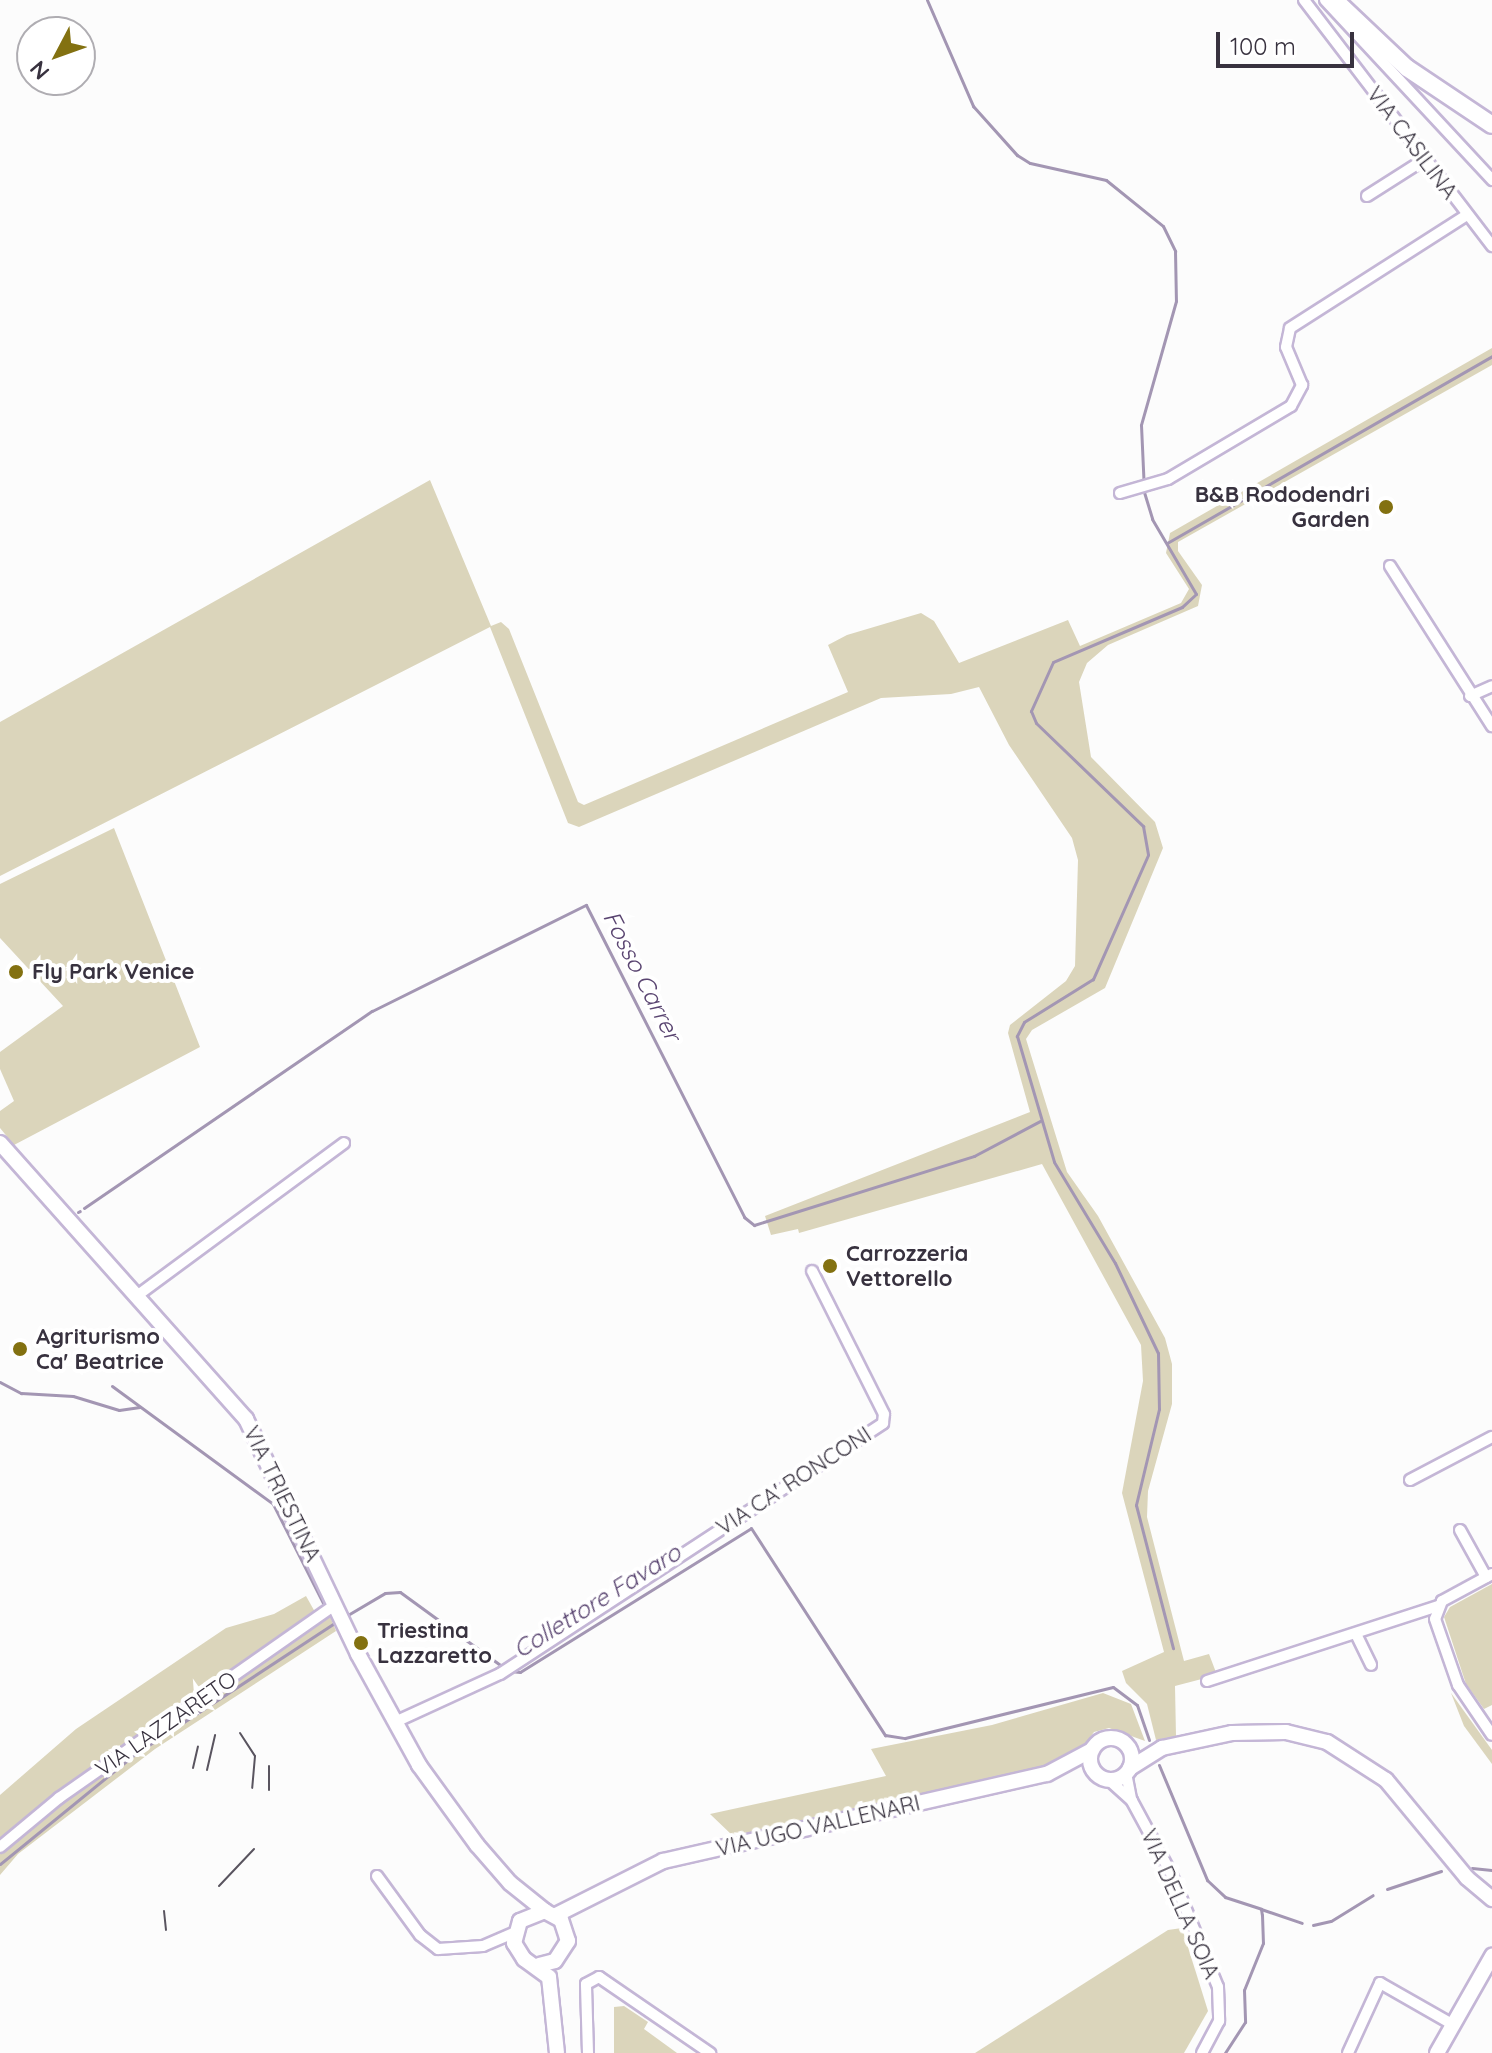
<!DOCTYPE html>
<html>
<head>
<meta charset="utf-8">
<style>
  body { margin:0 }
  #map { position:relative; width:1492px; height:2053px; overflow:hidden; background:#fcfcfc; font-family:Quicksand,sans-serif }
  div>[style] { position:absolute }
  .green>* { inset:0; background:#dbd5bb }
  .stream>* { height:3px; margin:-1.5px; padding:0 1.5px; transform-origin:1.5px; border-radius:1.5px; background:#a396b3 }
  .roads { filter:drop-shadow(2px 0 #c4b6d6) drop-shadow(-2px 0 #c4b6d6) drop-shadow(0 2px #c4b6d6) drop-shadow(0 -2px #c4b6d6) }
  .street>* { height:10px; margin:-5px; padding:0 5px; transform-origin:5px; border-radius:5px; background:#fff }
  .secondary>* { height:14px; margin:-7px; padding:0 7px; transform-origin:7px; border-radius:7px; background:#fff }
  .secondary>.ring { margin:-7px; padding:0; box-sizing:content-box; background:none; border:14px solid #fff; border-radius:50% }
  .primary>* { height:16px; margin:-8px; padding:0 8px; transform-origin:8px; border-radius:8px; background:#fff }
  .tram>* { height:2px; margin:-1px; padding:0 1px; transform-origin:1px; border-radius:1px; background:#59545f }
  .dots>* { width:22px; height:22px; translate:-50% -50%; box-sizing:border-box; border:4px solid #fff; border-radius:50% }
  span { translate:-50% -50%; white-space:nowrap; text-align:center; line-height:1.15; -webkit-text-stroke:8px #fff; paint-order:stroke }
  .street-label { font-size:22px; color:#38323f }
  .poi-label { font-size:22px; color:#38323f; font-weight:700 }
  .right { translate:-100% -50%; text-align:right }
  .left { translate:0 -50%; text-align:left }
  .water-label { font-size:24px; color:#5a4571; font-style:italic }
  .north { position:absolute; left:16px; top:16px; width:80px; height:80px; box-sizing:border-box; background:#fff; border:2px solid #afadb2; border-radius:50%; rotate:229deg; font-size:22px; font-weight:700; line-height:32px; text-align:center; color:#38323f }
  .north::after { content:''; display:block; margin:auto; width:28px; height:36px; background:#837111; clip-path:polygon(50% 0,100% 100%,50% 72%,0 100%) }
  .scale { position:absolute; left:1216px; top:32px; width:138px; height:36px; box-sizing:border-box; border:4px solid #38323f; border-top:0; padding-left:10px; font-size:24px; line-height:28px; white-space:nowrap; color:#38323f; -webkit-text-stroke:6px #fff; paint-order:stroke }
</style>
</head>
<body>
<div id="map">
  <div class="green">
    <div style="clip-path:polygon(1492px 348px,1492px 365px,1178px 542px,1178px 551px,1202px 585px,1198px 606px,1108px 645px,1087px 663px,1079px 682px,1091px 757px,1155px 822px,1163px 848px,1105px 988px,1032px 1030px,1026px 1039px,1067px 1172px,1098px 1216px,1165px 1338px,1172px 1364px,1172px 1404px,1148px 1491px,1147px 1517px,1184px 1661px,1209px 1654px,1217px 1675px,1175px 1686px,1176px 1736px,1156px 1740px,1147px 1704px,1126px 1683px,1122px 1671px,1164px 1652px,1122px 1493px,1143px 1381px,1141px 1345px,1042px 1164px,799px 1233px,798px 1229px,771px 1235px,765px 1216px,1030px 1112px,1008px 1033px,1010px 1025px,1066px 981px,1075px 966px,1078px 860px,1072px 838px,1009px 745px,979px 687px,951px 694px,881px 698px,579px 827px,568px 823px,490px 627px,0 876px,0 722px,430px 480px,491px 626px,501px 622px,509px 629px,578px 802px,584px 805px,848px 692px,828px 645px,847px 635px,921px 613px,934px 621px,959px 663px,1068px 620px,1080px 646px,1181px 603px,1189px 589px,1166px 553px,1170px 533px)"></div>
    <div style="clip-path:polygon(114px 828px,200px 1047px,14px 1145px,0 1128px,0 1111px,14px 1101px,0 1069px,0 1052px,63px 1006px,0 938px,0 884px)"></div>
    <div style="clip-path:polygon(1492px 1584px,1492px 1705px,1484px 1709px,1466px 1684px,1444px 1617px,1450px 1607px)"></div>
    <div style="clip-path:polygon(306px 1596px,315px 1612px,325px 1604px,336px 1631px,155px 1749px,18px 1854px,0 1875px,0 1795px,76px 1729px,226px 1628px,274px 1614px)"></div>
    <div style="clip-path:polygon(1103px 1693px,1131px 1704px,1145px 1741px,1109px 1728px,1094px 1732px,1073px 1760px,733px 1836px,710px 1814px,886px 1776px,871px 1749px,992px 1725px)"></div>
    <div style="clip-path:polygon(1451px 1693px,1492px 1750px,1492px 1764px,1464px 1726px)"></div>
    <div style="clip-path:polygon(1182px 1928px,1208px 2011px,1184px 2053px,975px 2053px,1168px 1930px)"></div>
    <div style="clip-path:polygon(624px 2006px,648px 2022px,644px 2029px,677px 2053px,614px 2053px,614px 2007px)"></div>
  </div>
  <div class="stream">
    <div style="left:927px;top:0;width:116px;rotate:66.5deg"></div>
    <div style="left:973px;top:106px;width:66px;rotate:48.1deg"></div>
    <div style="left:1017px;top:155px;width:15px;rotate:32deg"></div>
    <div style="left:1030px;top:163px;width:78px;rotate:12.6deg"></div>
    <div style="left:1106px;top:180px;width:73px;rotate:38.9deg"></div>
    <div style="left:1163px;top:226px;width:28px;rotate:64deg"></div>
    <div style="left:1175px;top:251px;width:50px;rotate:88.9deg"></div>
    <div style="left:1176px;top:301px;width:129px;rotate:105.8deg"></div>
    <div style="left:1141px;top:425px;width:67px;rotate:87.4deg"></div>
    <div style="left:1144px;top:492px;width:28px;rotate:73deg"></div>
    <div style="left:1152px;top:519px;width:87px;rotate:59.6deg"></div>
    <div style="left:1196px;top:594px;width:19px;rotate:137deg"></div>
    <div style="left:1182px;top:607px;width:140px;rotate:156.9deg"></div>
    <div style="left:1053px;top:662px;width:54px;rotate:114.2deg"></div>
    <div style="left:1031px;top:711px;width:13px;rotate:67deg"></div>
    <div style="left:1036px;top:723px;width:149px;rotate:43.9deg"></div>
    <div style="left:1143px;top:826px;width:29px;rotate:80deg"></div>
    <div style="left:1148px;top:855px;width:136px;rotate:113.9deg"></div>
    <div style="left:1093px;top:979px;width:81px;rotate:148.1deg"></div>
    <div style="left:1024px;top:1022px;width:16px;rotate:117deg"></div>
    <div style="left:1017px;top:1036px;width:131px;rotate:73.6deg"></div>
    <div style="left:1054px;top:1162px;width:118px;rotate:58.9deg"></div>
    <div style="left:1115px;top:1263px;width:100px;rotate:64.5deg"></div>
    <div style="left:1158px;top:1353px;width:56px;rotate:89deg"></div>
    <div style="left:1159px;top:1409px;width:99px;rotate:103.5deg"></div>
    <div style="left:1136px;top:1505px;width:148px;rotate:75.5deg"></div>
    <div style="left:1167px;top:543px;width:375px;rotate:-29.9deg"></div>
    <div style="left:84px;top:1208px;width:349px;rotate:-34.4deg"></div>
    <div style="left:372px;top:1011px;width:239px;rotate:-26.4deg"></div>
    <div style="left:586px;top:905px;width:350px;rotate:63.1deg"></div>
    <div style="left:744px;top:1217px;width:13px;rotate:39deg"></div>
    <div style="left:754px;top:1225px;width:231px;rotate:-17.4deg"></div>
    <div style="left:974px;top:1156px;width:75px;rotate:-27.9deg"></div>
    <div style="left:78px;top:1212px;width:2px;rotate:-27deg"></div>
    <div style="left:0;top:1382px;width:24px;rotate:28deg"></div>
    <div style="left:21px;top:1393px;width:52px;rotate:3.3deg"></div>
    <div style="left:73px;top:1396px;width:48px;rotate:16.9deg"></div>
    <div style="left:119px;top:1410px;width:21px;rotate:-8deg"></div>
    <div style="left:112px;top:1386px;width:200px;rotate:36.2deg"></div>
    <div style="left:273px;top:1504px;width:113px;rotate:63.2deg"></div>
    <div style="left:346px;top:1616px;width:45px;rotate:-30.5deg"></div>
    <div style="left:385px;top:1593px;width:15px;rotate:-4deg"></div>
    <div style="left:400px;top:1592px;width:127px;rotate:36.1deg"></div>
    <div style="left:510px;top:1671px;width:10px;rotate:6deg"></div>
    <div style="left:520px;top:1672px;width:272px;rotate:-31.9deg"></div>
    <div style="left:751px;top:1528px;width:247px;rotate:57.1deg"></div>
    <div style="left:885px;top:1735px;width:20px;rotate:9deg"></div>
    <div style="left:905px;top:1738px;width:214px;rotate:-13.8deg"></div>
    <div style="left:1113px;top:1687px;width:30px;rotate:37deg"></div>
    <div style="left:1137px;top:1705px;width:37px;rotate:71deg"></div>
    <div style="left:1159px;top:1765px;width:125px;rotate:67.3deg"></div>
    <div style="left:1207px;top:1880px;width:25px;rotate:43deg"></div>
    <div style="left:1225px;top:1897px;width:38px;rotate:18deg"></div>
    <div style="left:1261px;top:1909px;width:6px;rotate:81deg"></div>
    <div style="left:1262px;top:1915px;width:28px;rotate:88deg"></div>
    <div style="left:1263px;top:1943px;width:51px;rotate:112deg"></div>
    <div style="left:1244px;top:1990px;width:32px;rotate:88deg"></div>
    <div style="left:1245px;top:2022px;width:37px;rotate:123deg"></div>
    <div style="left:0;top:1864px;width:174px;rotate:-39.2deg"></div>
    <div style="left:135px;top:1754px;width:240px;rotate:-33.3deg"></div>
    <div style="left:1472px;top:1868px;width:20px;rotate:6deg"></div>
    <div style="left:1387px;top:1889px;width:57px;rotate:-18.4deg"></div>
    <div style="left:1261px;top:1909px;width:43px;rotate:18.9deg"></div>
    <div style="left:1313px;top:1925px;width:18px;rotate:-13deg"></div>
    <div style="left:1331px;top:1921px;width:49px;rotate:-31.8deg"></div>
  </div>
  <div class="roads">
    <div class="street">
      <div style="left:1304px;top:0;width:310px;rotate:52.6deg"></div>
      <div style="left:1325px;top:0;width:246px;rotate:47.1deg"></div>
      <div style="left:1367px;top:196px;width:69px;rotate:-32.5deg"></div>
      <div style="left:1120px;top:493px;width:50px;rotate:-16.3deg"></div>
      <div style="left:1168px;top:479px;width:143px;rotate:-30.7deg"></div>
      <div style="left:1291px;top:406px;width:24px;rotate:-62deg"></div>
      <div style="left:1302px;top:385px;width:41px;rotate:-112.8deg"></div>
      <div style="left:1286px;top:347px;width:19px;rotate:-78deg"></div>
      <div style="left:1290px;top:328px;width:210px;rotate:-32.6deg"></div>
      <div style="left:1390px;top:566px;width:190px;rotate:57.5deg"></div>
      <div style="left:1470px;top:696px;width:24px;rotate:-24deg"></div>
      <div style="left:138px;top:1295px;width:256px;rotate:-36.4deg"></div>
      <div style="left:1410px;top:1480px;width:93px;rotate:-27.7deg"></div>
      <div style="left:1460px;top:1530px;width:54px;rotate:61deg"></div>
      <div style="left:1492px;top:1574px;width:57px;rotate:151.6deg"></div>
      <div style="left:1442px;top:1601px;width:19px;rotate:111deg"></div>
      <div style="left:1435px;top:1619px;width:70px;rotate:70.8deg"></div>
      <div style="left:1458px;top:1685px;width:60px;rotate:55.8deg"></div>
      <div style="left:1357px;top:1636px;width:32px;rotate:64deg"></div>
      <div style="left:1207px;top:1681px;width:243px;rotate:-18deg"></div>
      <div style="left:395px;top:1722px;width:115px;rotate:-24.6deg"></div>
      <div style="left:500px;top:1674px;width:458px;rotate:-33.2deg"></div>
      <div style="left:883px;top:1423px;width:9px;rotate:-84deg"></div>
      <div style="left:884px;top:1414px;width:160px;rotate:-116.7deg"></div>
      <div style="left:1126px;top:1773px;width:26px;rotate:79deg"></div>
      <div style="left:1109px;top:1780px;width:31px;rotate:42deg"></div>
      <div style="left:1132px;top:1801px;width:82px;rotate:61.6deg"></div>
      <div style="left:1171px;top:1873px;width:123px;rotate:67.6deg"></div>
      <div style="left:1218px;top:1987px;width:34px;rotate:88deg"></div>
      <div style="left:1219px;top:2021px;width:36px;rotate:118deg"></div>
      <div style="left:0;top:1847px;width:77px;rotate:-39.7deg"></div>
      <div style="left:59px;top:1798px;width:337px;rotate:-35deg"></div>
      <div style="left:377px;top:1876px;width:73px;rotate:53.9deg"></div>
      <div style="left:420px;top:1935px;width:23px;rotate:38deg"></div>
      <div style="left:438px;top:1949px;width:45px;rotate:-3.8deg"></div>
      <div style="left:483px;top:1946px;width:34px;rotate:-23deg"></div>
      <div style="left:588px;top:2053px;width:69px;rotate:-91.7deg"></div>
      <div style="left:586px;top:1984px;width:15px;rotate:-28deg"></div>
      <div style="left:599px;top:1977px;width:135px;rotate:34.4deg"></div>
      <div style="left:1348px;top:2053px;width:77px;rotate:-65.4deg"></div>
      <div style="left:1380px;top:1983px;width:83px;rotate:29.7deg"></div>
    </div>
    <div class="secondary">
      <div style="left:0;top:1143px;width:370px;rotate:48.3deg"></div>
      <div style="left:246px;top:1419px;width:260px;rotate:64.5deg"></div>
      <div style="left:358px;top:1654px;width:127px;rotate:61.2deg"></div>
      <div style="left:419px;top:1765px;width:99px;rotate:54.1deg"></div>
      <div style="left:477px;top:1845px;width:50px;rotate:49deg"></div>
      <div style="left:510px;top:1883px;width:45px;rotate:38.7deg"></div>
      <div class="ring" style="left:1090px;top:1738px;width:28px;height:28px"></div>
      <div style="left:1130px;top:1768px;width:38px;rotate:-32deg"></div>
      <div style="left:1162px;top:1748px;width:72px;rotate:-12.1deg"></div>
      <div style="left:1232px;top:1733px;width:54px;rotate:-1.1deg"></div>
      <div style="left:1286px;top:1732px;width:42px;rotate:13.7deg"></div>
      <div style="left:1327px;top:1742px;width:70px;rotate:32.8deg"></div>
      <div style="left:1386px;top:1780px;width:127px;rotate:50.4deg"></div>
      <div style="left:1467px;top:1878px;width:33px;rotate:40deg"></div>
      <div style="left:556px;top:1915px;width:120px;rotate:-26.8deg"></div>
      <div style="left:663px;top:1861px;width:394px;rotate:-12.8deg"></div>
      <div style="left:1047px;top:1774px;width:51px;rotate:-28.1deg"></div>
      <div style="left:539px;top:1965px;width:16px;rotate:-14deg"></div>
      <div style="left:555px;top:1961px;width:24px;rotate:-57deg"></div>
      <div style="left:568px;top:1941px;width:22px;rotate:-108deg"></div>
      <div style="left:561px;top:1920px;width:18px;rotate:-151deg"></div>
      <div style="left:545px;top:1911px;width:27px;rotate:158deg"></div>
      <div style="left:520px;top:1921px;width:23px;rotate:105deg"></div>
      <div style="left:514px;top:1943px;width:19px;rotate:58deg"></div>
      <div style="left:524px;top:1959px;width:31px;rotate:36deg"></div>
      <div style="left:549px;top:1977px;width:76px;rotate:84deg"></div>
      <div style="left:1437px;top:2053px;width:112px;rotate:-60.4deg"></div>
    </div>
    <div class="primary">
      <div style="left:1335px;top:0;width:99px;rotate:43.4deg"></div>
      <div style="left:1407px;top:68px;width:102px;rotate:33.8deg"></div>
    </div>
  </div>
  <div class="tram">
    <div style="left:240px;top:1733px;width:27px;rotate:57deg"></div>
    <div style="left:255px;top:1756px;width:32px;rotate:95deg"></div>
    <div style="left:269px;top:1766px;width:24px;rotate:90deg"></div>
    <div style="left:193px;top:1768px;width:22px;rotate:-77deg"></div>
    <div style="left:207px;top:1770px;width:36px;rotate:-77deg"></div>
    <div style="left:219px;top:1886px;width:51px;rotate:-46.6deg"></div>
    <div style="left:164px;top:1911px;width:19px;rotate:84deg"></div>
  </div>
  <div class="dots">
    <div style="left:1386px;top:507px;background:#837111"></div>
    <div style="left:16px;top:972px;background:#837111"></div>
    <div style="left:830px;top:1266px;background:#837111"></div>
    <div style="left:20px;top:1349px;background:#837111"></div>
    <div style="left:361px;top:1643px;background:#837111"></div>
  </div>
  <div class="street-label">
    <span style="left:1412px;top:143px;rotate:53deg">VIA CASILINA</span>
    <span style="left:794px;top:1481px;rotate:-33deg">VIA CA' RONCONI</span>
    <span style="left:282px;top:1494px;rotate:64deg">VIA TRIESTINA</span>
    <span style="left:166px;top:1724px;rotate:-35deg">VIA LAZZARETO</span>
    <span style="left:818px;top:1826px;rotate:-13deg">VIA UGO VALLENARI</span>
    <span style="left:1180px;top:1904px;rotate:66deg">VIA DELLA SOIA</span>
  </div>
  <div class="poi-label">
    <span class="right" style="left:1370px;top:507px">B&amp;B Rododendri<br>Garden</span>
    <span class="left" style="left:32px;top:972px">Fly Park Venice</span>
    <span class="left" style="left:846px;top:1266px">Carrozzeria<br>Vettorello</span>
    <span class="left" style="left:36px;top:1349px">Agriturismo<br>Ca' Beatrice</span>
    <span class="left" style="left:377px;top:1643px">Triestina<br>Lazzaretto</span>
  </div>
  <div class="water-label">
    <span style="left:642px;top:976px;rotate:63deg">Fosso Carrer</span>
    <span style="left:597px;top:1601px;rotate:-32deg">Collettore Favaro</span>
  </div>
  <div class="north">N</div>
  <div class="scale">100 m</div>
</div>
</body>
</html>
